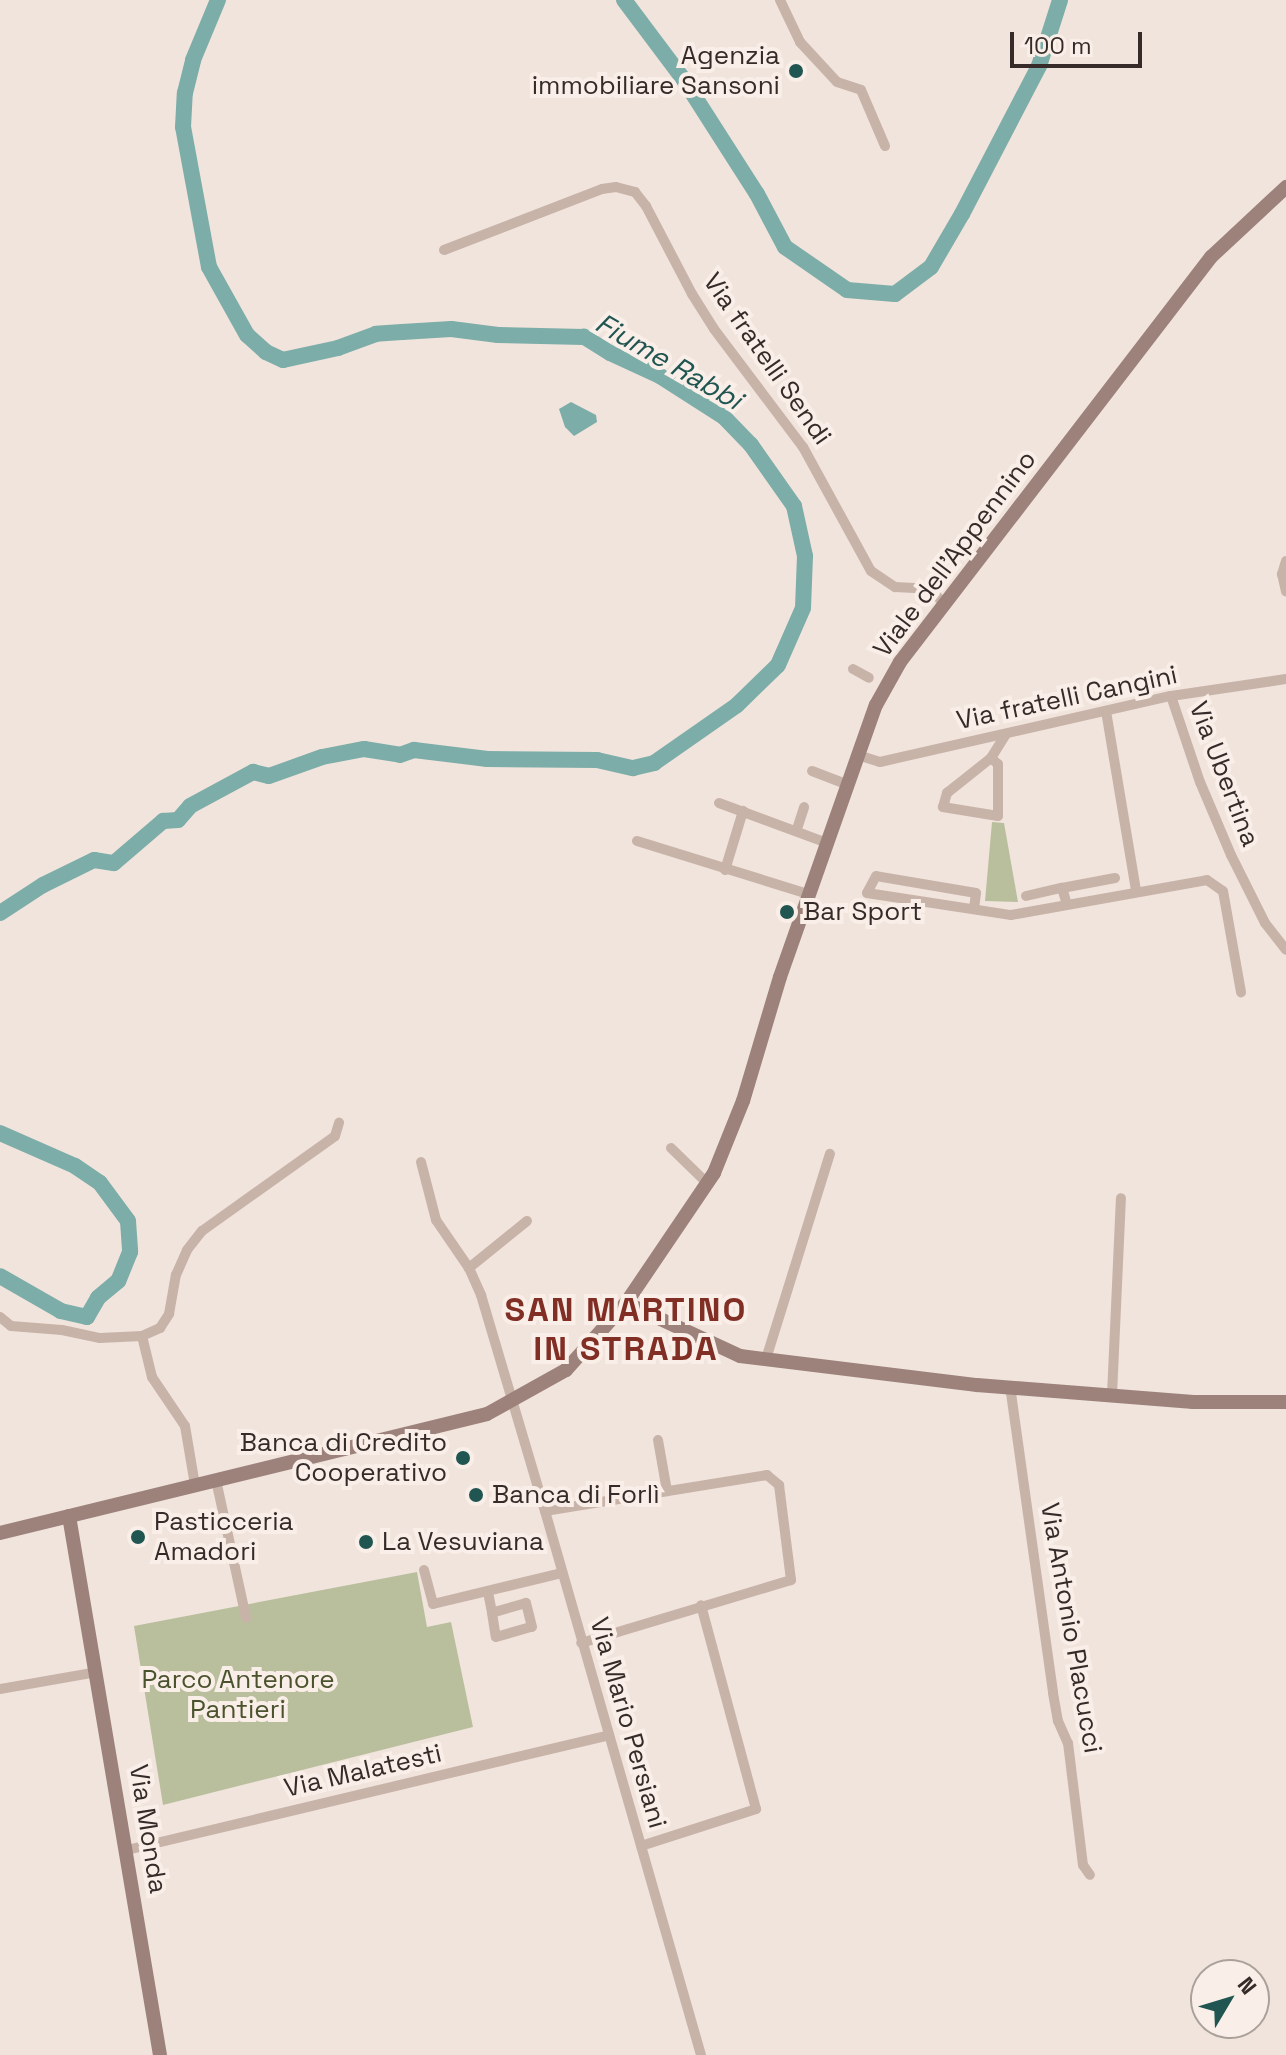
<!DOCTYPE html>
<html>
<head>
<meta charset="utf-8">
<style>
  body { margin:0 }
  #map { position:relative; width:1286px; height:2055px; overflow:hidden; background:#f1e4dc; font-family:"Space Grotesk",sans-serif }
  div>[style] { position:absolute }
  .green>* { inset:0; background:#b9bf9d }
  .water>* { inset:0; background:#7cada8 }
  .river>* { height:16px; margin:-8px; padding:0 8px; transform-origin:8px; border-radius:8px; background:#7cada8 }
  .street>* { height:10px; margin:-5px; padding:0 5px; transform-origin:5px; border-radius:5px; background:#c8b3a9 }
  .secondary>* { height:14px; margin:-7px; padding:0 7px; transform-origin:7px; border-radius:7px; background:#9c827a }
  .dots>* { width:22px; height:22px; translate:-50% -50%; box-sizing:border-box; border:4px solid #f9efe8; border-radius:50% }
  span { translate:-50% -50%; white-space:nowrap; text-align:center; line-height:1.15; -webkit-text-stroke:8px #f9efe8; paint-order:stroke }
  .poi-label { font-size:26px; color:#362b28 }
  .right { translate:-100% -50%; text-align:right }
  .left { translate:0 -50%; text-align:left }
  .street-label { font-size:26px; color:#362b28 }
  .park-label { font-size:26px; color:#4a532d }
  .water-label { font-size:28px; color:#205551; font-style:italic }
  .district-label { font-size:34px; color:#812e25; font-weight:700; letter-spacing:2px }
  .north { position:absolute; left:1190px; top:1959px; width:80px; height:80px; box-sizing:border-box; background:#f9efe8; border:2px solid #aba19b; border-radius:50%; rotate:52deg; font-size:22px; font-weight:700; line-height:32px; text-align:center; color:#362b28 }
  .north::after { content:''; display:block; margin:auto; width:28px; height:36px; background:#205551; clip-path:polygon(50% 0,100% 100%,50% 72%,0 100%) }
  .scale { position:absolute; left:1010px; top:32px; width:132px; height:36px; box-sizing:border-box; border:4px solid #362b28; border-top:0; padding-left:10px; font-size:24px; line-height:28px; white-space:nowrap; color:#362b28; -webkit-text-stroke:6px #f9efe8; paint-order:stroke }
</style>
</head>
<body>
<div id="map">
  <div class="green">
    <div style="clip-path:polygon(992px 822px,1004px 823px,1018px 902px,985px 901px)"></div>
    <div style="clip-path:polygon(417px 1572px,427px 1627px,451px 1622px,473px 1727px,163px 1805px,134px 1626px)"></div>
  </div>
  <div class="water">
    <div style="clip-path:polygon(571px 402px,596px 415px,597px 422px,574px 436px,565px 427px,559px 409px)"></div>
  </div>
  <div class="river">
    <div style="left:624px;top:0;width:100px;rotate:53.1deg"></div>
    <div style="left:684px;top:80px;width:135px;rotate:57.4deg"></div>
    <div style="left:757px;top:194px;width:60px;rotate:62.2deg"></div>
    <div style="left:785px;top:247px;width:75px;rotate:34.7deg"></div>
    <div style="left:847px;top:290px;width:48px;rotate:4.8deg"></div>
    <div style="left:895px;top:294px;width:45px;rotate:-36.9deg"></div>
    <div style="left:931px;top:267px;width:61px;rotate:-59.7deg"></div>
    <div style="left:962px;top:214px;width:167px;rotate:-62.5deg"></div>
    <div style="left:1039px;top:66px;width:69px;rotate:-72.3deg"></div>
    <div style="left:0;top:913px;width:51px;rotate:-33.1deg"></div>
    <div style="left:43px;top:885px;width:57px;rotate:-26.1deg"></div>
    <div style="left:94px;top:860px;width:20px;rotate:9deg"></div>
    <div style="left:114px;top:863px;width:65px;rotate:-40.6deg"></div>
    <div style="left:163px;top:821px;width:15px;rotate:-4deg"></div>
    <div style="left:178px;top:820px;width:18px;rotate:-49deg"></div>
    <div style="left:190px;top:806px;width:72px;rotate:-28.4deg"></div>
    <div style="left:253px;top:772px;width:16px;rotate:14deg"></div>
    <div style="left:269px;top:776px;width:56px;rotate:-19.7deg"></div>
    <div style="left:322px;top:757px;width:43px;rotate:-10.8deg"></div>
    <div style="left:364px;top:749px;width:36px;rotate:9deg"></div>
    <div style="left:400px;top:755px;width:15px;rotate:-20deg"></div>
    <div style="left:414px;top:750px;width:74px;rotate:7deg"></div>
    <div style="left:487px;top:759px;width:110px;rotate:0.5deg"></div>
    <div style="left:597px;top:760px;width:37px;rotate:13deg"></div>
    <div style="left:633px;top:768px;width:22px;rotate:-13deg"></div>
    <div style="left:654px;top:763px;width:101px;rotate:-34.9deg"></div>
    <div style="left:737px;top:705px;width:57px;rotate:-44.3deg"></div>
    <div style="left:778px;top:665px;width:62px;rotate:-66.3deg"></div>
    <div style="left:803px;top:608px;width:52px;rotate:-87.8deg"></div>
    <div style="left:805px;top:556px;width:51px;rotate:-102.4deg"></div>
    <div style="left:794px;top:506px;width:75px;rotate:-125.2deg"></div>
    <div style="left:751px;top:445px;width:39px;rotate:-134deg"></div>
    <div style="left:724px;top:417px;width:76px;rotate:-147.4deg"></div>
    <div style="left:660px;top:376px;width:55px;rotate:-155.3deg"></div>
    <div style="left:610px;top:353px;width:31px;rotate:-148deg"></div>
    <div style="left:584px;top:337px;width:86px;rotate:-178.7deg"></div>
    <div style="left:498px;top:335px;width:47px;rotate:-172.7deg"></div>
    <div style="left:451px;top:329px;width:49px;rotate:176.5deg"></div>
    <div style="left:402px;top:332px;width:26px;rotate:176deg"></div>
    <div style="left:376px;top:334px;width:40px;rotate:159.8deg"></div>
    <div style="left:338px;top:348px;width:56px;rotate:167.7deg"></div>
    <div style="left:283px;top:360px;width:19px;rotate:-155deg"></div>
    <div style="left:266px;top:352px;width:25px;rotate:-138deg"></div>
    <div style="left:247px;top:335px;width:78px;rotate:-119.2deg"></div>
    <div style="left:209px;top:267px;width:142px;rotate:-100.5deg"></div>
    <div style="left:183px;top:127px;width:34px;rotate:-87deg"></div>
    <div style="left:185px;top:93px;width:34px;rotate:-76deg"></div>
    <div style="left:193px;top:60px;width:65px;rotate:-67.4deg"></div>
    <div style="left:0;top:1133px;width:82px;rotate:23.7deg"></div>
    <div style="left:75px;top:1166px;width:30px;rotate:34deg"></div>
    <div style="left:100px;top:1183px;width:47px;rotate:53.6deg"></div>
    <div style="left:128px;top:1221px;width:31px;rotate:86deg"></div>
    <div style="left:130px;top:1252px;width:31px;rotate:112deg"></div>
    <div style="left:118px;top:1281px;width:26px;rotate:140deg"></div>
    <div style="left:98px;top:1298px;width:22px;rotate:120deg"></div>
    <div style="left:87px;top:1317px;width:27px;rotate:-167deg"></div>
    <div style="left:61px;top:1311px;width:70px;rotate:-150.2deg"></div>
  </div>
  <div class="street">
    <div style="left:780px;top:0;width:47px;rotate:64.5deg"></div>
    <div style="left:800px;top:42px;width:54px;rotate:47.2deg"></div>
    <div style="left:837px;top:82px;width:25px;rotate:18deg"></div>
    <div style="left:861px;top:90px;width:61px;rotate:66.8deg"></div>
    <div style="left:444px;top:250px;width:169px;rotate:-21.1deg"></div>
    <div style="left:602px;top:189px;width:14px;rotate:-8deg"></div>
    <div style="left:616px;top:187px;width:20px;rotate:15deg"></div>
    <div style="left:635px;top:192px;width:18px;rotate:52deg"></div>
    <div style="left:646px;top:206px;width:99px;rotate:62.4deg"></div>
    <div style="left:692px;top:294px;width:41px;rotate:57.8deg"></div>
    <div style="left:714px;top:329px;width:148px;rotate:53deg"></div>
    <div style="left:803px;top:447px;width:141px;rotate:61.3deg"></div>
    <div style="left:871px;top:571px;width:29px;rotate:34deg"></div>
    <div style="left:895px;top:587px;width:34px;rotate:3deg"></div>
    <div style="left:929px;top:589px;width:23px;rotate:43deg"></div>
    <div style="left:1286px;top:561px;width:14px;rotate:107deg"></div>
    <div style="left:1282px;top:574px;width:18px;rotate:77deg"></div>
    <div style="left:853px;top:669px;width:18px;rotate:29deg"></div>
    <div style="left:1171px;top:696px;width:91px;rotate:71.4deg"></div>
    <div style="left:1200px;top:782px;width:79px;rotate:67deg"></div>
    <div style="left:1231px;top:855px;width:76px;rotate:63.4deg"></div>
    <div style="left:1265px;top:923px;width:34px;rotate:52deg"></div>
    <div style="left:1106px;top:711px;width:182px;rotate:80.5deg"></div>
    <div style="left:858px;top:755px;width:23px;rotate:18deg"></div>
    <div style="left:880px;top:762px;width:298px;rotate:-12.8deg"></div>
    <div style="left:1171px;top:696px;width:116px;rotate:-8.4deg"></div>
    <div style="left:991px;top:758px;width:9px;rotate:41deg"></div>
    <div style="left:998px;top:764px;width:52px;rotate:90deg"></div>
    <div style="left:998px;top:816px;width:56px;rotate:-170.7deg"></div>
    <div style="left:943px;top:807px;width:15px;rotate:-74deg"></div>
    <div style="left:947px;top:793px;width:56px;rotate:-38.5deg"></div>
    <div style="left:991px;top:758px;width:28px;rotate:-58deg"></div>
    <div style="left:812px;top:771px;width:39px;rotate:21deg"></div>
    <div style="left:719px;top:803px;width:115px;rotate:20.3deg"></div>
    <div style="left:797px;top:829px;width:23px;rotate:-72deg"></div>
    <div style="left:637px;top:841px;width:179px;rotate:17.2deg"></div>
    <div style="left:725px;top:870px;width:62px;rotate:-73deg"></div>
    <div style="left:1062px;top:888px;width:54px;rotate:-10.7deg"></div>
    <div style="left:1026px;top:896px;width:37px;rotate:-13deg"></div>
    <div style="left:1062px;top:888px;width:17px;rotate:73deg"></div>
    <div style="left:974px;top:909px;width:16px;rotate:-83deg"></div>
    <div style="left:976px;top:893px;width:101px;rotate:-170.4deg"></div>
    <div style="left:876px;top:876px;width:19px;rotate:118deg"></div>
    <div style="left:867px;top:893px;width:146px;rotate:8.7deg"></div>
    <div style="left:1011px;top:915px;width:199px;rotate:-10.1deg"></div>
    <div style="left:1207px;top:880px;width:19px;rotate:35deg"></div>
    <div style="left:1223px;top:891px;width:103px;rotate:79.9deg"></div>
    <div style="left:671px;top:1148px;width:52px;rotate:44.2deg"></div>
    <div style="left:421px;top:1162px;width:60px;rotate:75.5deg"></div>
    <div style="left:436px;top:1220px;width:58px;rotate:55.5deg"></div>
    <div style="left:527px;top:1221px;width:75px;rotate:141deg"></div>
    <div style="left:469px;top:1268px;width:30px;rotate:66deg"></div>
    <div style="left:481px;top:1295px;width:225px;rotate:73.5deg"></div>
    <div style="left:545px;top:1511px;width:566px;rotate:74deg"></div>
    <div style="left:0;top:1317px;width:14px;rotate:39deg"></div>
    <div style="left:11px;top:1326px;width:51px;rotate:4.5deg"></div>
    <div style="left:62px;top:1330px;width:39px;rotate:12deg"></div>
    <div style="left:100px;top:1338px;width:42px;rotate:-2.7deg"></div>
    <div style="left:766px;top:1359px;width:215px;rotate:-72.7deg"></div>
    <div style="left:1010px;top:1386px;width:310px;rotate:82deg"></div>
    <div style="left:1053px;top:1693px;width:28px;rotate:80deg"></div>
    <div style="left:1058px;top:1721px;width:24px;rotate:66deg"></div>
    <div style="left:1068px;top:1743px;width:123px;rotate:83deg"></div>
    <div style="left:1083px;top:1865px;width:12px;rotate:55deg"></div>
    <div style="left:1112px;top:1395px;width:197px;rotate:-87.4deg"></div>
    <div style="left:658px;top:1440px;width:52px;rotate:80deg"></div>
    <div style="left:216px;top:1480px;width:141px;rotate:77.7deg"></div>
    <div style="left:195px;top:1485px;width:60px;rotate:-99.6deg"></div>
    <div style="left:185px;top:1426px;width:59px;rotate:-124deg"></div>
    <div style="left:152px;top:1377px;width:42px;rotate:-103.7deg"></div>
    <div style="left:142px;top:1336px;width:20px;rotate:-24deg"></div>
    <div style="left:160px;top:1328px;width:17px;rotate:-57deg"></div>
    <div style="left:169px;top:1314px;width:40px;rotate:-80deg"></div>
    <div style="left:176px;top:1275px;width:27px;rotate:-66deg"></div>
    <div style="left:187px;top:1250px;width:24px;rotate:-52deg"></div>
    <div style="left:202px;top:1231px;width:163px;rotate:-35.5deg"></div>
    <div style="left:335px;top:1136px;width:14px;rotate:-73deg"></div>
    <div style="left:545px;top:1511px;width:225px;rotate:-9.2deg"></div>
    <div style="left:767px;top:1475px;width:16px;rotate:40deg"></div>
    <div style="left:779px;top:1485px;width:96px;rotate:82.8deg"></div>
    <div style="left:791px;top:1580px;width:219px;rotate:163.3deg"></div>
    <div style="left:424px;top:1570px;width:35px;rotate:75deg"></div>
    <div style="left:433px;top:1604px;width:133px;rotate:-13.5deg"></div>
    <div style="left:488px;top:1592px;width:21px;rotate:79deg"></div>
    <div style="left:492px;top:1613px;width:24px;rotate:81deg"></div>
    <div style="left:496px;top:1637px;width:37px;rotate:-16deg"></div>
    <div style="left:532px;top:1627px;width:25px;rotate:-104deg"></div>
    <div style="left:526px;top:1603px;width:35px;rotate:164deg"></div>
    <div style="left:0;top:1689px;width:98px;rotate:-9.9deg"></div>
    <div style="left:641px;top:1846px;width:121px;rotate:-17.8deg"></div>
    <div style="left:756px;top:1809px;width:211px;rotate:-105.1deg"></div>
    <div style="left:127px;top:1850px;width:495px;rotate:-13.4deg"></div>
  </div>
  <div class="secondary">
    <div style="left:626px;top:1303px;width:126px;rotate:24.9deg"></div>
    <div style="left:740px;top:1356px;width:239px;rotate:7deg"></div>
    <div style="left:977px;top:1385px;width:217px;rotate:4.5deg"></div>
    <div style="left:1193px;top:1402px;width:93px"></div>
    <div style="left:69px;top:1516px;width:547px;rotate:80.42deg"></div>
    <div style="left:0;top:1533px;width:501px;rotate:-13.73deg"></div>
    <div style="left:487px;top:1414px;width:90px;rotate:-29.1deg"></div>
    <div style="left:566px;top:1370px;width:90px;rotate:-48.2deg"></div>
    <div style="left:626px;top:1303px;width:157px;rotate:-55.9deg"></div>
    <div style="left:714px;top:1173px;width:78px;rotate:-68.1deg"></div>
    <div style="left:743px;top:1101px;width:129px;rotate:-73.4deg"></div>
    <div style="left:780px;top:977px;width:288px;rotate:-70.6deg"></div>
    <div style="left:876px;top:705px;width:49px;rotate:-60.8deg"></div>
    <div style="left:900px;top:662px;width:511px;rotate:-52.48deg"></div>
    <div style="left:1211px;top:257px;width:103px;rotate:-43deg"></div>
  </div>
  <div class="dots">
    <div style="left:796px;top:71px;background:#205551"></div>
    <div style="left:787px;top:912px;background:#205551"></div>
    <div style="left:463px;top:1458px;background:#205551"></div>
    <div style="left:476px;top:1495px;background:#205551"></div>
    <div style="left:138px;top:1537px;background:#205551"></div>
    <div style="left:366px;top:1542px;background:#205551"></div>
  </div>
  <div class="poi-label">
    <span class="right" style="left:780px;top:71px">Agenzia<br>immobiliare Sansoni</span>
    <span class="left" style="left:803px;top:912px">Bar Sport</span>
    <span class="right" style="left:447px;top:1458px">Banca di Credito<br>Cooperativo</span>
    <span class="left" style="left:492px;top:1495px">Banca di Forlì</span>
    <span class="left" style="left:154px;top:1537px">Pasticceria<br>Amadori</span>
    <span class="left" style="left:382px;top:1542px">La Vesuviana</span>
  </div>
  <div class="street-label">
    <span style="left:767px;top:359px;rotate:55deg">Via fratelli Sendi</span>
    <span style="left:955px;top:554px;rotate:-53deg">Viale dell'Appennino</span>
    <span style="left:1067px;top:698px;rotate:-12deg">Via fratelli Cangini</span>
    <span style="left:1224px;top:774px;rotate:69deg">Via Ubertina</span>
    <span style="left:1071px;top:1628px;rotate:80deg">Via Antonio Placucci</span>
    <span style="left:628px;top:1723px;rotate:74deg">Via Mario Persiani</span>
    <span style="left:363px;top:1771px;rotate:-13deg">Via Malatesti</span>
    <span style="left:148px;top:1829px;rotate:81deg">Via Monda</span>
  </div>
  <div class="park-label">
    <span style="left:238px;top:1695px">Parco Antenore<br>Pantieri</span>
  </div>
  <div class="water-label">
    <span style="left:669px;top:361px;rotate:30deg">Fiume Rabbi</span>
  </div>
  <div class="district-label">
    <span style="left:626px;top:1329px">SAN MARTINO<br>IN STRADA</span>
  </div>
  <div class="north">N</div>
  <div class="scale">100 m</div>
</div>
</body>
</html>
